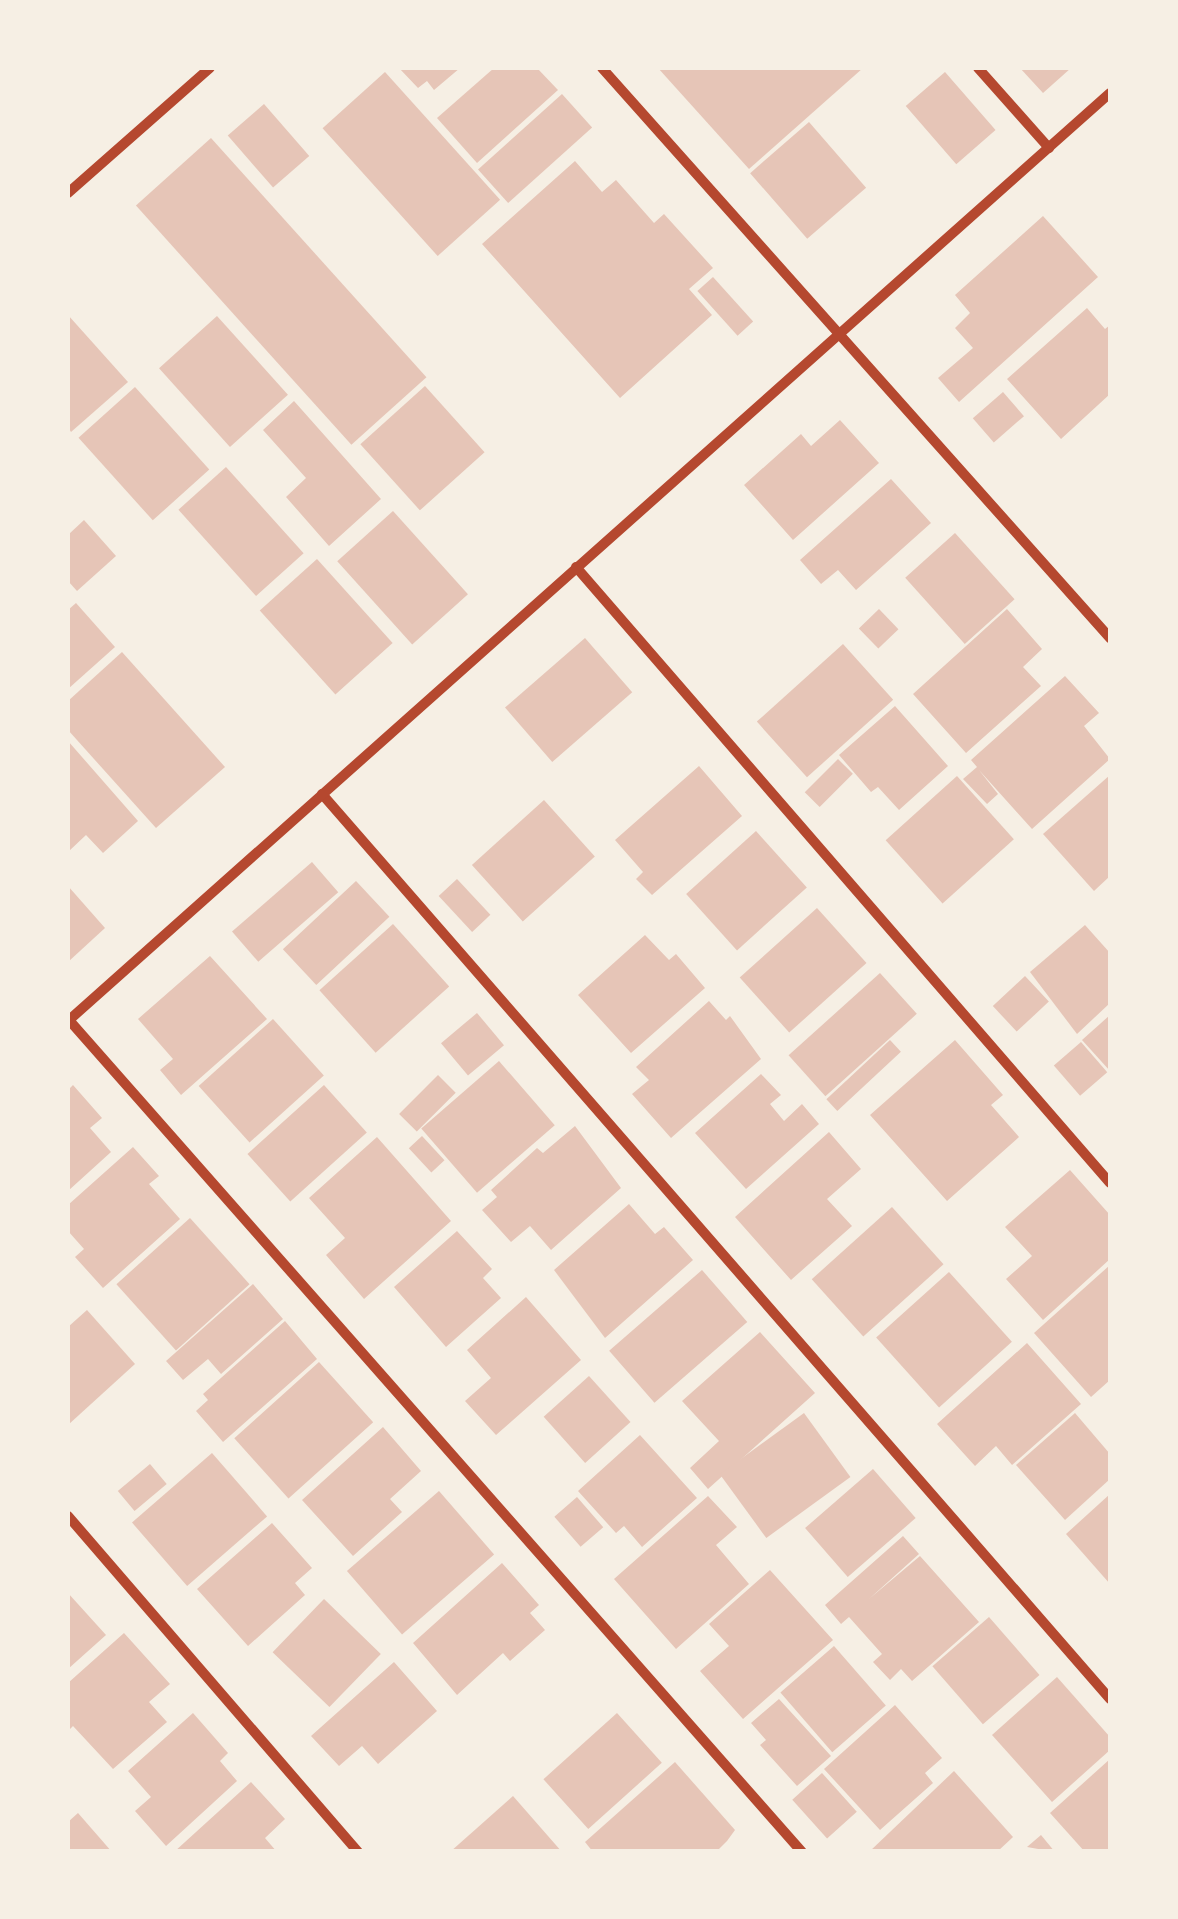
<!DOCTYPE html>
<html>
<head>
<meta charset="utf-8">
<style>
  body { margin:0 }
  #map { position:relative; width:1178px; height:1919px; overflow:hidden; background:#f6efe4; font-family:"Space Grotesk",sans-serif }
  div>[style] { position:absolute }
  .building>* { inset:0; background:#e6c5b7; transform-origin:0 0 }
  .minor>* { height:10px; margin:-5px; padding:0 5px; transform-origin:5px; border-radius:5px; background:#b5482f }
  span { translate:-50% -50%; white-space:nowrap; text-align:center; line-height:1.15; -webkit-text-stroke:8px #f6efe4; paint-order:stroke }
  .frame { position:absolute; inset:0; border:70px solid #f6efe4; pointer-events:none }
</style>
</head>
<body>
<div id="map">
  <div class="building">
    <div style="clip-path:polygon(399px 68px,460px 68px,434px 90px,427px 81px,418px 88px)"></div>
    <div style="clip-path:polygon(494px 68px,537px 68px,558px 90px,477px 163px,437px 118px)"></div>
    <div style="clip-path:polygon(658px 68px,863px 68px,749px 169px)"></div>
    <div style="clip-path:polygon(1020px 68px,1071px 68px,1043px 93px)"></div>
    <div style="left:385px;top:72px;width:172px;height:84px;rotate:48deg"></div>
    <div style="left:945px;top:72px;width:77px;height:52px;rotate:49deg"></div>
    <div style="left:562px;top:94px;width:45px;height:113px;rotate:48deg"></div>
    <div style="left:264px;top:104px;width:69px;height:48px;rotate:49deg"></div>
    <div style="left:809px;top:122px;width:87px;height:78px;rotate:49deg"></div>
    <div style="left:211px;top:138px;width:322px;height:101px;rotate:48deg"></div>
    <div style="clip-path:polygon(575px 161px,602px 192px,616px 180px,654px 223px,664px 214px,713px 268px,689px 289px,712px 315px,620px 398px,482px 244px)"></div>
    <div style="clip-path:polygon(1043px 216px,1098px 277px,959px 402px,938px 378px,973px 348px,955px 328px,970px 313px,955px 295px)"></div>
    <div style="left:713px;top:277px;width:60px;height:21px;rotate:48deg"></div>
    <div style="clip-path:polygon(1087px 308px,1105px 329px,1110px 325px,1110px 394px,1061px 439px,1007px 379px)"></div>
    <div style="clip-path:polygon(68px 315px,128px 382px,71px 432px,68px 427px)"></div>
    <div style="left:217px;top:316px;width:106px;height:78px;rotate:48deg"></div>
    <div style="left:425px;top:386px;width:89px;height:87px;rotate:48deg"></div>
    <div style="left:135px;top:387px;width:111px;height:76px;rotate:48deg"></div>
    <div style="left:1003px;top:392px;width:32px;height:40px;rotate:49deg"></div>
    <div style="clip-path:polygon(294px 401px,381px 499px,329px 546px,286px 497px,306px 478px,263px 430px)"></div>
    <div style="clip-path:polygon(840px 420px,879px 463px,793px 540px,744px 485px,801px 434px,811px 446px)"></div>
    <div style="left:226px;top:467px;width:116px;height:64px;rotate:48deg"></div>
    <div style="clip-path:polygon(891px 479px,931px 523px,856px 590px,838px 570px,821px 584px,800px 560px)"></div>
    <div style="left:393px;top:511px;width:112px;height:75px;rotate:48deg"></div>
    <div style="clip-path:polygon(84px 520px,116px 556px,77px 591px,68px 581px,68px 535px)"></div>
    <div style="left:955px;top:533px;width:89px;height:67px;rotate:48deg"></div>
    <div style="left:317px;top:559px;width:113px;height:77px;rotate:48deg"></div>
    <div style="clip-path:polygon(76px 603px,115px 647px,68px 689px,68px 610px)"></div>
    <div style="left:879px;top:609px;width:28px;height:28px;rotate:46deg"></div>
    <div style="clip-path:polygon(1007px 609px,1042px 649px,1023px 667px,1041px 686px,966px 753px,913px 694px)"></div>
    <div style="left:585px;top:638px;width:72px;height:106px;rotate:49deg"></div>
    <div style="left:843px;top:644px;width:75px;height:116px;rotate:48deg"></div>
    <div style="clip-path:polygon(122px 652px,225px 767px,156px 828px,68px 730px,68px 701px)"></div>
    <div style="clip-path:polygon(1065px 676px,1099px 713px,1084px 726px,1110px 759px,1032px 829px,979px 770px,998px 794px,987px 804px,963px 779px,977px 767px,971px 760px)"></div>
    <div style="clip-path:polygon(895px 706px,948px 766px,899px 810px,878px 787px,871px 792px,839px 755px)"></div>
    <div style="clip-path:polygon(68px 741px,138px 821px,103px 853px,86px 835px,68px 852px)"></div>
    <div style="left:838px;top:759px;width:21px;height:47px;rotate:45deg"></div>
    <div style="clip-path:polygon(699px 766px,742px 816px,652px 895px,636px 879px,643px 872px,615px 840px)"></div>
    <div style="clip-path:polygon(1110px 775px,1110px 876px,1094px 891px,1043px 834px)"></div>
    <div style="left:957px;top:776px;width:85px;height:96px;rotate:48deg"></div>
    <div style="left:544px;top:800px;width:76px;height:97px;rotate:48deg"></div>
    <div style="left:756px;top:831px;width:76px;height:94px;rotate:48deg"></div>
    <div style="left:312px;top:862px;width:40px;height:106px;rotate:49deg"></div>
    <div style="left:457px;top:879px;width:49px;height:25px;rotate:47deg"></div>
    <div style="left:356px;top:881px;width:49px;height:100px;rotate:47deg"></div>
    <div style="clip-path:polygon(68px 886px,105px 928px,68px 962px)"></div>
    <div style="left:817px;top:908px;width:74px;height:104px;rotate:48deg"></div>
    <div style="left:393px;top:924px;width:84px;height:99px;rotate:48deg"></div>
    <div style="clip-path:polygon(1085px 925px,1110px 953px,1110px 1003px,1077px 1034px,1030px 972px)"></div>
    <div style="clip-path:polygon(645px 935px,669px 960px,676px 954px,705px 988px,631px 1053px,578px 995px)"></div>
    <div style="clip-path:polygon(210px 956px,267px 1019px,181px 1095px,160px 1070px,173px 1059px,138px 1019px)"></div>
    <div style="left:880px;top:973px;width:55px;height:123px;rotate:48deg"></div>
    <div style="left:1025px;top:976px;width:35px;height:44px;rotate:47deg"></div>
    <div style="clip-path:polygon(709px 1001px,726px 1020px,730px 1016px,761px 1059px,671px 1138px,632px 1094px,649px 1080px,636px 1067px)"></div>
    <div style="left:477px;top:1013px;width:42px;height:47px;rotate:50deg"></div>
    <div style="clip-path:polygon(1110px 1015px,1110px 1071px,1082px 1040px)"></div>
    <div style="left:273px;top:1019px;width:76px;height:100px;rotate:48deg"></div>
    <div style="left:890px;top:1040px;width:16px;height:87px;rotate:47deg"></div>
    <div style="clip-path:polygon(955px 1040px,1003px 1095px,991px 1105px,1019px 1137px,947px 1201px,870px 1115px)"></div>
    <div style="left:1081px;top:1042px;width:40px;height:36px;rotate:49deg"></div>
    <div style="left:499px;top:1061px;width:85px;height:103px;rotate:49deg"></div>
    <div style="clip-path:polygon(761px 1074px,781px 1095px,770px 1104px,784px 1121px,802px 1104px,819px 1124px,746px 1189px,695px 1133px)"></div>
    <div style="left:438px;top:1075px;width:25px;height:55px;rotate:45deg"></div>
    <div style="clip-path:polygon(73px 1085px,102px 1118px,90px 1128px,111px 1152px,68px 1191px,68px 1090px)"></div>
    <div style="left:324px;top:1085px;width:64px;height:103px;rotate:48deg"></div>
    <div style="clip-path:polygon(575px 1126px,621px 1188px,551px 1250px,530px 1226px,511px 1242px,482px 1210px,497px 1197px,491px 1190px,537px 1148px,543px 1153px)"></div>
    <div style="clip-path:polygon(829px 1132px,861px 1169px,827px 1199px,852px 1226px,791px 1280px,735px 1217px)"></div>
    <div style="left:422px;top:1136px;width:33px;height:18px;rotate:47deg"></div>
    <div style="clip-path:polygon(377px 1137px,451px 1221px,364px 1299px,326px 1255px,345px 1238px,309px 1198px)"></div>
    <div style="clip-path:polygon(133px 1147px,159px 1176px,149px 1184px,180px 1219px,103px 1288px,75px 1257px,84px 1249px,68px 1231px,68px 1205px)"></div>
    <div style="clip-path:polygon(1070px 1170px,1110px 1215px,1110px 1259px,1043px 1320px,1006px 1279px,1032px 1256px,1005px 1227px)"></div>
    <div style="clip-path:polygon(629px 1204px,655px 1234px,664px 1227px,693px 1260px,605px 1338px,554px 1270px)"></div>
    <div style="left:892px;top:1207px;width:77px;height:108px;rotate:48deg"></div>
    <div style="left:190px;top:1218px;width:89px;height:99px;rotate:48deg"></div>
    <div style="clip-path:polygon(457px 1231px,492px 1269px,483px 1278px,501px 1298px,446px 1347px,394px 1287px)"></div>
    <div style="clip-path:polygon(1110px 1265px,1110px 1380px,1091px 1397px,1034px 1333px)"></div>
    <div style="left:702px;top:1270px;width:69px;height:123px;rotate:49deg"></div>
    <div style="left:949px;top:1272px;width:94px;height:98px;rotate:48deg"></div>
    <div style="clip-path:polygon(253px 1284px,283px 1319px,221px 1374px,208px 1359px,183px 1380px,166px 1361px)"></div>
    <div style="clip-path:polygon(526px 1297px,581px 1360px,496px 1435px,465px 1401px,491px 1378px,467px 1350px)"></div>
    <div style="clip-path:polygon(87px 1310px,135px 1364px,68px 1425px,68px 1327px)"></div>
    <div style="clip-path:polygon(285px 1321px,317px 1359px,223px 1442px,196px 1411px,208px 1400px,203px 1394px)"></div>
    <div style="clip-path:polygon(760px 1332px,815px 1393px,708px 1489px,690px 1468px,719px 1441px,682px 1401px)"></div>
    <div style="clip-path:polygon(1027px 1343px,1081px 1404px,1012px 1465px,996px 1446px,975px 1466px,937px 1424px)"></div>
    <div style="left:319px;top:1362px;width:81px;height:114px;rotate:48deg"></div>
    <div style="left:589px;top:1376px;width:62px;height:61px;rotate:48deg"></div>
    <div style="left:804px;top:1413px;width:79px;height:104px;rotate:54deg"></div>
    <div style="clip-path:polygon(1075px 1413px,1110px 1454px,1110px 1479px,1065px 1520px,1016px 1465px)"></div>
    <div style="clip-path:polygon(383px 1427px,421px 1471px,390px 1499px,402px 1512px,353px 1556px,302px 1500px)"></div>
    <div style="clip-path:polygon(640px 1435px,697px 1498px,642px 1547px,624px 1526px,616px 1533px,578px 1491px)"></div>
    <div style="left:212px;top:1453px;width:84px;height:106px;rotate:49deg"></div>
    <div style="left:150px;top:1464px;width:26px;height:42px;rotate:50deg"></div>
    <div style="left:873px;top:1469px;width:65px;height:90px;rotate:49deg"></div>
    <div style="left:439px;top:1491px;width:84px;height:122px;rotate:49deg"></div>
    <div style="clip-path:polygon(1110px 1494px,1110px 1584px,1066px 1534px)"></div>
    <div style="clip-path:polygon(708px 1496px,737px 1527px,716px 1545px,749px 1584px,676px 1649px,614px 1579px)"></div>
    <div style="left:577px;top:1497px;width:40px;height:30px;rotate:49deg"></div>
    <div style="clip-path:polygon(272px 1523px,312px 1568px,295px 1583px,305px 1595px,248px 1646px,197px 1589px)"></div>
    <div style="clip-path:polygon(903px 1536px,919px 1554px,869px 1599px,920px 1556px,979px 1622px,912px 1681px,901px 1669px,890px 1680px,873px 1662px,882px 1654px,849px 1617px,841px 1624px,825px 1605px)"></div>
    <div style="clip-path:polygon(502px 1563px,539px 1605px,530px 1613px,545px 1630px,510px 1661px,503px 1653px,457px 1695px,413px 1643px)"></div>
    <div style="clip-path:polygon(770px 1570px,833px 1640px,743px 1719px,700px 1671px,729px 1646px,709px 1624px)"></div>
    <div style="clip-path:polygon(68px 1593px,106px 1635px,68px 1669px)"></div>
    <div style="left:324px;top:1599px;width:79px;height:74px;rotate:44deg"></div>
    <div style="left:989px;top:1617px;width:77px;height:75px;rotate:49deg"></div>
    <div style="clip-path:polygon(124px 1633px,170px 1684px,149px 1702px,167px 1722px,113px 1769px,73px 1726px,68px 1731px,68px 1683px)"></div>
    <div style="left:834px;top:1646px;width:79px;height:71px;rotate:49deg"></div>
    <div style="clip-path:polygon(394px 1662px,437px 1711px,378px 1764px,362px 1746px,339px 1766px,311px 1736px)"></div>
    <div style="clip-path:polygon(1057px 1677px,1110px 1737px,1110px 1750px,1052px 1802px,992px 1735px)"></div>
    <div style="clip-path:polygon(779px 1699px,831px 1756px,797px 1786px,760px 1745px,766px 1740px,751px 1723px)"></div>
    <div style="clip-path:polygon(895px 1705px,942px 1758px,925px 1773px,933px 1783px,880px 1830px,824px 1769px)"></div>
    <div style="clip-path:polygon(193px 1713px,228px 1753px,220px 1761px,237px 1781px,166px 1846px,135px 1811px,151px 1797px,128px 1771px)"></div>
    <div style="left:617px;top:1713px;width:67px;height:99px;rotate:48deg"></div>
    <div style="clip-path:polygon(1110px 1759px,1110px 1852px,1085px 1852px,1050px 1813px)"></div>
    <div style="clip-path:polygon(675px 1762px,735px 1830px,727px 1841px,716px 1852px,593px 1852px,585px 1842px)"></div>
    <div style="clip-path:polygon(954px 1771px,1013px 1837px,997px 1852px,869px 1852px)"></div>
    <div style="left:822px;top:1773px;width:52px;height:40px;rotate:48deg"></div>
    <div style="clip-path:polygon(251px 1782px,285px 1819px,265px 1838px,277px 1852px,174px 1852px)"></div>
    <div style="clip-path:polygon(513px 1796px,562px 1852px,450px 1852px)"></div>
    <div style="clip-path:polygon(78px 1813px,112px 1852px,68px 1852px,68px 1822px)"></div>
    <div style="clip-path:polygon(1041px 1835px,1055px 1852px,1027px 1847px)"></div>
  </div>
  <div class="minor">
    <div style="left:602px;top:68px;width:764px;rotate:48.29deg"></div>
    <div style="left:978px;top:68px;width:107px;rotate:48.4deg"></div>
    <div style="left:68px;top:193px;width:189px;rotate:-41.4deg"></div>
    <div style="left:576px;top:567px;width:815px;rotate:49.08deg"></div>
    <div style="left:322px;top:794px;width:1200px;rotate:48.95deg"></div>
    <div style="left:69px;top:1020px;width:1109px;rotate:48.62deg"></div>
    <div style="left:68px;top:1021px;width:1395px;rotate:-41.69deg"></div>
    <div style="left:68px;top:1516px;width:444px;rotate:49.2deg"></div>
  </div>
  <div class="frame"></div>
</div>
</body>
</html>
